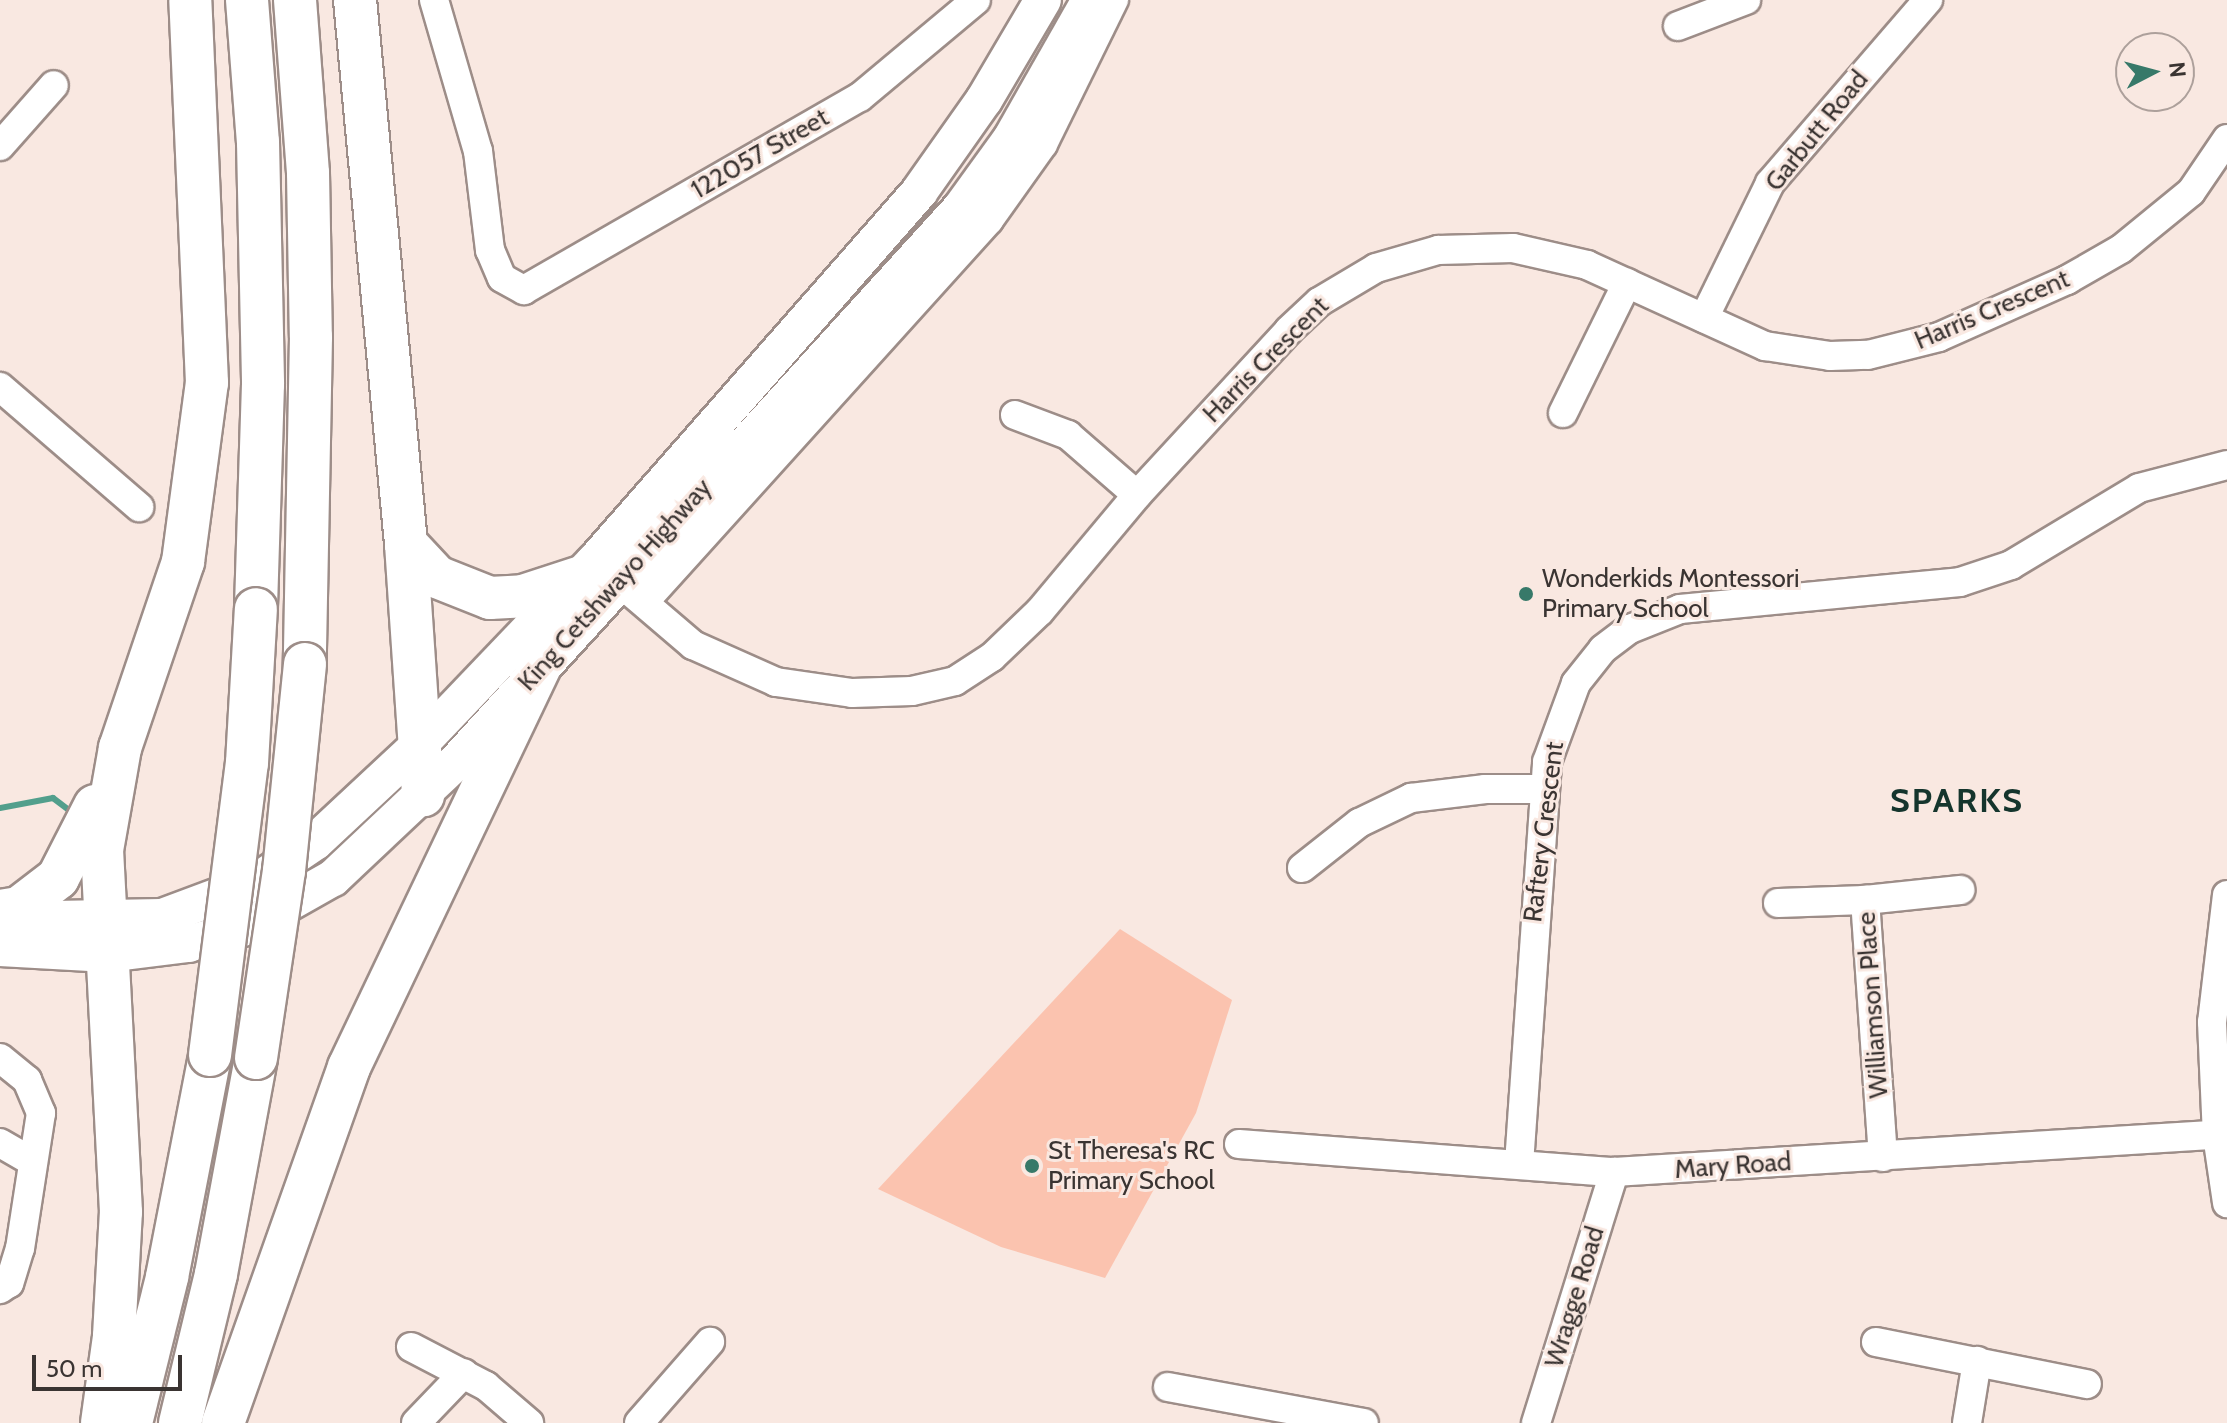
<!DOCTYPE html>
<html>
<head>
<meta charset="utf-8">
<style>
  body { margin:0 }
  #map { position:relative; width:2227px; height:1423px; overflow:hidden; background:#f9e8e1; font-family:Cabin,sans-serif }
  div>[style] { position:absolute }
  .green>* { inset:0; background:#fbc3af }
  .stream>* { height:6px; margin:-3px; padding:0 3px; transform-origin:3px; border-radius:3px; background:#529f8c }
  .roads { filter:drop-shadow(2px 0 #9d8d88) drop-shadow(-2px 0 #9d8d88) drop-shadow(0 2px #9d8d88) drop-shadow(0 -2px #9d8d88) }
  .minor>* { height:28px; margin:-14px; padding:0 14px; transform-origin:14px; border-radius:14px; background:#fff }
  .major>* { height:36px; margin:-18px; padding:0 18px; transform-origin:18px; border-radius:18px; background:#fff }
  .highway>* { height:42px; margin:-21px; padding:0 21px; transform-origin:21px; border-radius:21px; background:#fff }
  .bridges { filter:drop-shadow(2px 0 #9d8d88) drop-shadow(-2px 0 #9d8d88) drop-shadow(0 2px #9d8d88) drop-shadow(0 -2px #9d8d88) }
  .highway-bridge>* { height:42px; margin:-21px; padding:0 21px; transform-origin:21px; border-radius:21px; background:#fff }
  .dots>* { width:22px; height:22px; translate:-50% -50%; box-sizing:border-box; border:4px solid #f9e8e1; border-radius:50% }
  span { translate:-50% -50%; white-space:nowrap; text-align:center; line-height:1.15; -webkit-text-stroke:6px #f9e8e1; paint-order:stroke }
  .street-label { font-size:26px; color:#3a3432 }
  .poi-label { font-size:26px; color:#3a3432 }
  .left { translate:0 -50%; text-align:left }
  .district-label { font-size:34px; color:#15352d; font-weight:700; letter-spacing:2px }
  .north { position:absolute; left:2115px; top:32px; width:80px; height:80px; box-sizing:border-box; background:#f9e8e1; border:2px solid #ada09b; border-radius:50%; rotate:84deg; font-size:22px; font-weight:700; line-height:32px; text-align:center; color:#3a3432 }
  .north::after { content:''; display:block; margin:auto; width:28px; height:36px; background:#377969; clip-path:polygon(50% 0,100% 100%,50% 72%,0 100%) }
  .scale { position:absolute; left:32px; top:1355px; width:150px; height:36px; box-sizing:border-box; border:4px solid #3a3432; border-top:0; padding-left:10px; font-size:24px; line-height:28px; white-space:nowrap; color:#3a3432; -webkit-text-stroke:6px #f9e8e1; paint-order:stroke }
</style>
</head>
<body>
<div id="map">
  <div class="green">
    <div style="clip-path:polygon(1120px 929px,1232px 1000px,1196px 1113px,1105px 1278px,1001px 1247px,878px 1189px)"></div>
  </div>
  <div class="stream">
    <div style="left:0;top:808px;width:54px;rotate:-10.7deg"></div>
    <div style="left:53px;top:798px;width:25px;rotate:37deg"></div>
  </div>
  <div class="roads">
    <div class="minor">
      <div style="left:434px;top:0;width:157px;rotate:73.8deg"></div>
      <div style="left:478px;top:151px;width:100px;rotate:83.1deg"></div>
      <div style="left:490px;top:250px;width:30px;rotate:67deg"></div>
      <div style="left:502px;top:278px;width:25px;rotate:29deg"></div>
      <div style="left:524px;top:290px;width:387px;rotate:-29.9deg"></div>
      <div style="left:860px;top:97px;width:151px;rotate:-39.9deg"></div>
      <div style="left:1678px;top:26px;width:73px;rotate:-20.9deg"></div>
      <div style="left:0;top:146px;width:81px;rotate:-48.5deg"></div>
      <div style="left:1704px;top:318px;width:150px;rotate:-63.9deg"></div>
      <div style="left:1770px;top:183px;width:242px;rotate:-49.2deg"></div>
      <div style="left:0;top:387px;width:184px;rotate:40.8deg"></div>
      <div style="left:1563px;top:413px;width:145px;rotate:-63.8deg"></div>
      <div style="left:1015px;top:415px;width:57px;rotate:20.7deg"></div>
      <div style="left:1068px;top:435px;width:91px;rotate:41deg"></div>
      <div style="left:604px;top:569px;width:117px;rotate:40.5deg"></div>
      <div style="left:693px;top:645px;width:91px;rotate:24deg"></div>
      <div style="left:776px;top:682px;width:77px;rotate:8.2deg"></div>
      <div style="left:852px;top:693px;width:60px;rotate:-1.9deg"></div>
      <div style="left:912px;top:691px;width:44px;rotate:-13.1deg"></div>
      <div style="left:955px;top:681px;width:44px;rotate:-33deg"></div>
      <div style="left:992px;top:657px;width:66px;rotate:-43.8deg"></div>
      <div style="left:1040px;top:611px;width:151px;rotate:-50.1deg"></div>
      <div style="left:1137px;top:495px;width:224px;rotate:-47.3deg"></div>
      <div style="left:1289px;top:330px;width:41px;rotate:-43deg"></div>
      <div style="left:1319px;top:302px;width:66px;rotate:-30.8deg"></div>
      <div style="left:1376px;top:268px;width:65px;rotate:-16.2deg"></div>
      <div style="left:1438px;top:250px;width:75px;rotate:-1.5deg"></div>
      <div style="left:1513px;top:248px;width:76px;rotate:12.9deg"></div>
      <div style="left:1587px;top:265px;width:196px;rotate:24.5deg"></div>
      <div style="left:1765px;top:346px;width:66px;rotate:8.7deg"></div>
      <div style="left:1830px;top:356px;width:38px;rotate:-2deg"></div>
      <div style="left:1868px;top:355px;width:73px;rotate:-14.2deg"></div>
      <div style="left:1939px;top:337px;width:140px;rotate:-24deg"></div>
      <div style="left:2067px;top:280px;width:62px;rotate:-29.9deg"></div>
      <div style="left:2121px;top:249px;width:90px;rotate:-39.2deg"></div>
      <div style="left:2191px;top:192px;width:64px;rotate:-55.8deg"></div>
      <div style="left:644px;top:602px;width:515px;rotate:-47.91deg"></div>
      <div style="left:989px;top:220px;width:93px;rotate:-54.6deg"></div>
      <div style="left:1043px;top:144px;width:161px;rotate:-63.8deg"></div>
      <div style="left:1302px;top:868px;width:73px;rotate:-38.3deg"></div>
      <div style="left:1359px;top:823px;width:58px;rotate:-25.7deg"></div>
      <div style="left:1411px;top:798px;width:75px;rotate:-6.9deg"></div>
      <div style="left:1485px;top:789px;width:58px"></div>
      <div style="left:2227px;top:895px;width:128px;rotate:96.7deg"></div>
      <div style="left:2212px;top:1022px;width:113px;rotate:87.5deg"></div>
      <div style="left:2217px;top:1135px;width:69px;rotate:81.6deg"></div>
      <div style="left:1778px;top:903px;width:87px;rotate:-2deg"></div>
      <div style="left:0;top:1058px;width:35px;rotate:39deg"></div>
      <div style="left:27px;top:1080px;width:36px;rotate:67deg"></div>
      <div style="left:41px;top:1113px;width:137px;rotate:98.8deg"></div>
      <div style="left:20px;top:1248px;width:37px;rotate:107deg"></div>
      <div style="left:9px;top:1283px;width:11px;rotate:146deg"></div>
      <div style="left:0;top:1143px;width:36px;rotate:30deg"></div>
      <div style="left:1239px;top:1144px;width:376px;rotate:4.3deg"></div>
      <div style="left:1614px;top:1172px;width:614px;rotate:-3.55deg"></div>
      <div style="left:1883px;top:1157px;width:258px;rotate:-94deg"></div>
      <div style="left:1865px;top:900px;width:96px;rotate:-6deg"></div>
      <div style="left:1519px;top:1164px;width:403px;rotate:-86deg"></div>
      <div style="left:1547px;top:762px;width:84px;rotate:-69.8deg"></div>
      <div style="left:1576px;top:683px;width:43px;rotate:-51.5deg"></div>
      <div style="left:1603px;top:649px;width:34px;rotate:-37deg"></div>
      <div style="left:1630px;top:629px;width:54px;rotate:-21.8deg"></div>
      <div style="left:1680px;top:609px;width:281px;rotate:-5.5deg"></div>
      <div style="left:1960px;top:582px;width:54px;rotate:-18.4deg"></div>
      <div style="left:2011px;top:565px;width:149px;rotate:-31deg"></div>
      <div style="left:2139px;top:488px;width:91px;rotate:-14.6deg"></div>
      <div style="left:1876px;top:1342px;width:215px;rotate:11.3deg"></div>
      <div style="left:411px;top:1347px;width:85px;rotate:27.5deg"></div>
      <div style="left:486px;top:1386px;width:57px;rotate:40.7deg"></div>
      <div style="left:1168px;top:1387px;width:199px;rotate:10.4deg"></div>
      <div style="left:416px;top:1423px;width:69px;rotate:-46.2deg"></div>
      <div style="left:639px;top:1423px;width:108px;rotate:-48.8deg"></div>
      <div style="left:1536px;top:1423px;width:263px;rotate:-72.7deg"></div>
      <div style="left:1967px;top:1423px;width:63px;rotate:-80.8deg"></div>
    </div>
    <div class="major">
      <div style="left:0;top:920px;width:162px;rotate:-1.1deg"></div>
      <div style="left:162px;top:917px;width:100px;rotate:-20.4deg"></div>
      <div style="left:256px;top:882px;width:71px;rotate:-34.1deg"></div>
      <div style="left:315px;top:842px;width:145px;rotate:-43deg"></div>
      <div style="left:421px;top:743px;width:252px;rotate:-46.3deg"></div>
      <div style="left:595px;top:561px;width:491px;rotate:-48.7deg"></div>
      <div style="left:919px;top:192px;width:113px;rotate:-54.8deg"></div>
      <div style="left:984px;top:100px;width:116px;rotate:-59.5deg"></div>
      <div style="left:0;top:948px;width:108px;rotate:3.2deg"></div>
      <div style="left:108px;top:954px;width:81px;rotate:-7.1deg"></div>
      <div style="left:188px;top:944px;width:60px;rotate:-16.3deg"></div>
      <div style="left:246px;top:927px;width:100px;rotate:-29.4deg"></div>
      <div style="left:333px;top:878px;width:168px;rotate:-43.3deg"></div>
      <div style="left:455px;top:763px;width:751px;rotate:-47.64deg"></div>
      <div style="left:961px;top:208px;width:85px;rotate:-54.1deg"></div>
      <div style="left:1011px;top:139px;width:160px;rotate:-60.4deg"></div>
    </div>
    <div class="highway">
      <div style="left:247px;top:0;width:142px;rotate:85.6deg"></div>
      <div style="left:258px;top:142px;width:242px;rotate:88.8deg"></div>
      <div style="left:263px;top:384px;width:225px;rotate:91.8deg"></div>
      <div style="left:295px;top:0;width:173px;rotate:85.7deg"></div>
      <div style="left:308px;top:173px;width:164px;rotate:89deg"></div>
      <div style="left:311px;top:337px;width:327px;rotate:91.1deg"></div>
      <div style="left:355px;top:0;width:546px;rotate:84.64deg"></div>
      <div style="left:406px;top:544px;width:252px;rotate:86.1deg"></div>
      <div style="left:406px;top:544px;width:45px;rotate:46.8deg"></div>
      <div style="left:437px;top:577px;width:57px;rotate:21.6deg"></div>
      <div style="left:490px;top:598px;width:33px;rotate:-3deg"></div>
      <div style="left:523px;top:596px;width:58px;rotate:-18.1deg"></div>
      <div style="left:0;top:911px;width:19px;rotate:-9deg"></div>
      <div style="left:19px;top:908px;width:49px;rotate:-37.6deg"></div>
      <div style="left:58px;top:878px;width:81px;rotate:-62.8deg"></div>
      <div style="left:102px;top:1423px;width:88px;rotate:-82.1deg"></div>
      <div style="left:114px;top:1336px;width:124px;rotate:-86.8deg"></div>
      <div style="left:121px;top:1212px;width:362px;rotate:-93deg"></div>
      <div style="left:102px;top:850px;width:104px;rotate:-80deg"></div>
      <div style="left:120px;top:748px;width:196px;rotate:-71.3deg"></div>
      <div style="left:183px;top:562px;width:181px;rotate:-82.4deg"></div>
      <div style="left:207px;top:383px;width:383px;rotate:-92.5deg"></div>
      <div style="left:131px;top:1423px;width:150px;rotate:-76.1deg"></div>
      <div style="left:167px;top:1277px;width:226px;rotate:-79deg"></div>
      <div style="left:180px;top:1423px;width:153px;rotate:-76.4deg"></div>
      <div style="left:216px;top:1274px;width:220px;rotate:-79.5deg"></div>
      <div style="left:223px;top:1423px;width:378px;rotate:-70.5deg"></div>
      <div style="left:349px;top:1067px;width:443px;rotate:-64.5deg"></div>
    </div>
  </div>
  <div class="bridges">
    <div class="highway-bridge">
      <div style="left:210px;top:1055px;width:294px;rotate:-82.8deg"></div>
      <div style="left:247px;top:763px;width:154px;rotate:-86.7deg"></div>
      <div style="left:256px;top:1058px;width:189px;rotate:-81.5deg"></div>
      <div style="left:284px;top:871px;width:208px;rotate:-84.2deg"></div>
    </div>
  </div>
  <div class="dots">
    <div style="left:1526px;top:594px;background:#377969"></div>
    <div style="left:1032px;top:1166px;background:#377969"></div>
  </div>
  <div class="street-label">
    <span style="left:1817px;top:131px;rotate:-51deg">Garbutt Road</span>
    <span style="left:760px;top:154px;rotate:-30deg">122057 Street</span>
    <span style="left:1992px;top:310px;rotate:-23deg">Harris Crescent</span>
    <span style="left:1266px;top:360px;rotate:-45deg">Harris Crescent</span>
    <span style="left:615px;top:585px;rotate:-48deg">King Cetshwayo Highway</span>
    <span style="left:1544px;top:832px;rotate:-83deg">Raftery Crescent</span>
    <span style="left:1873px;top:1005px;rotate:-94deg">Williamson Place</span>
    <span style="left:1733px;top:1166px;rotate:-4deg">Mary Road</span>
    <span style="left:1575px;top:1297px;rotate:-73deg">Wragge Road</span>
  </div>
  <div class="poi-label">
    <span class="left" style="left:1542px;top:594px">Wonderkids Montessori<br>Primary School</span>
    <span class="left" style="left:1048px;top:1166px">St Theresa's RC<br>Primary School</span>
  </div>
  <div class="district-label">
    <span style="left:1957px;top:801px">SPARKS</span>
  </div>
  <div class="north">N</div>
  <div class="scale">50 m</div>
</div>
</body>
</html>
